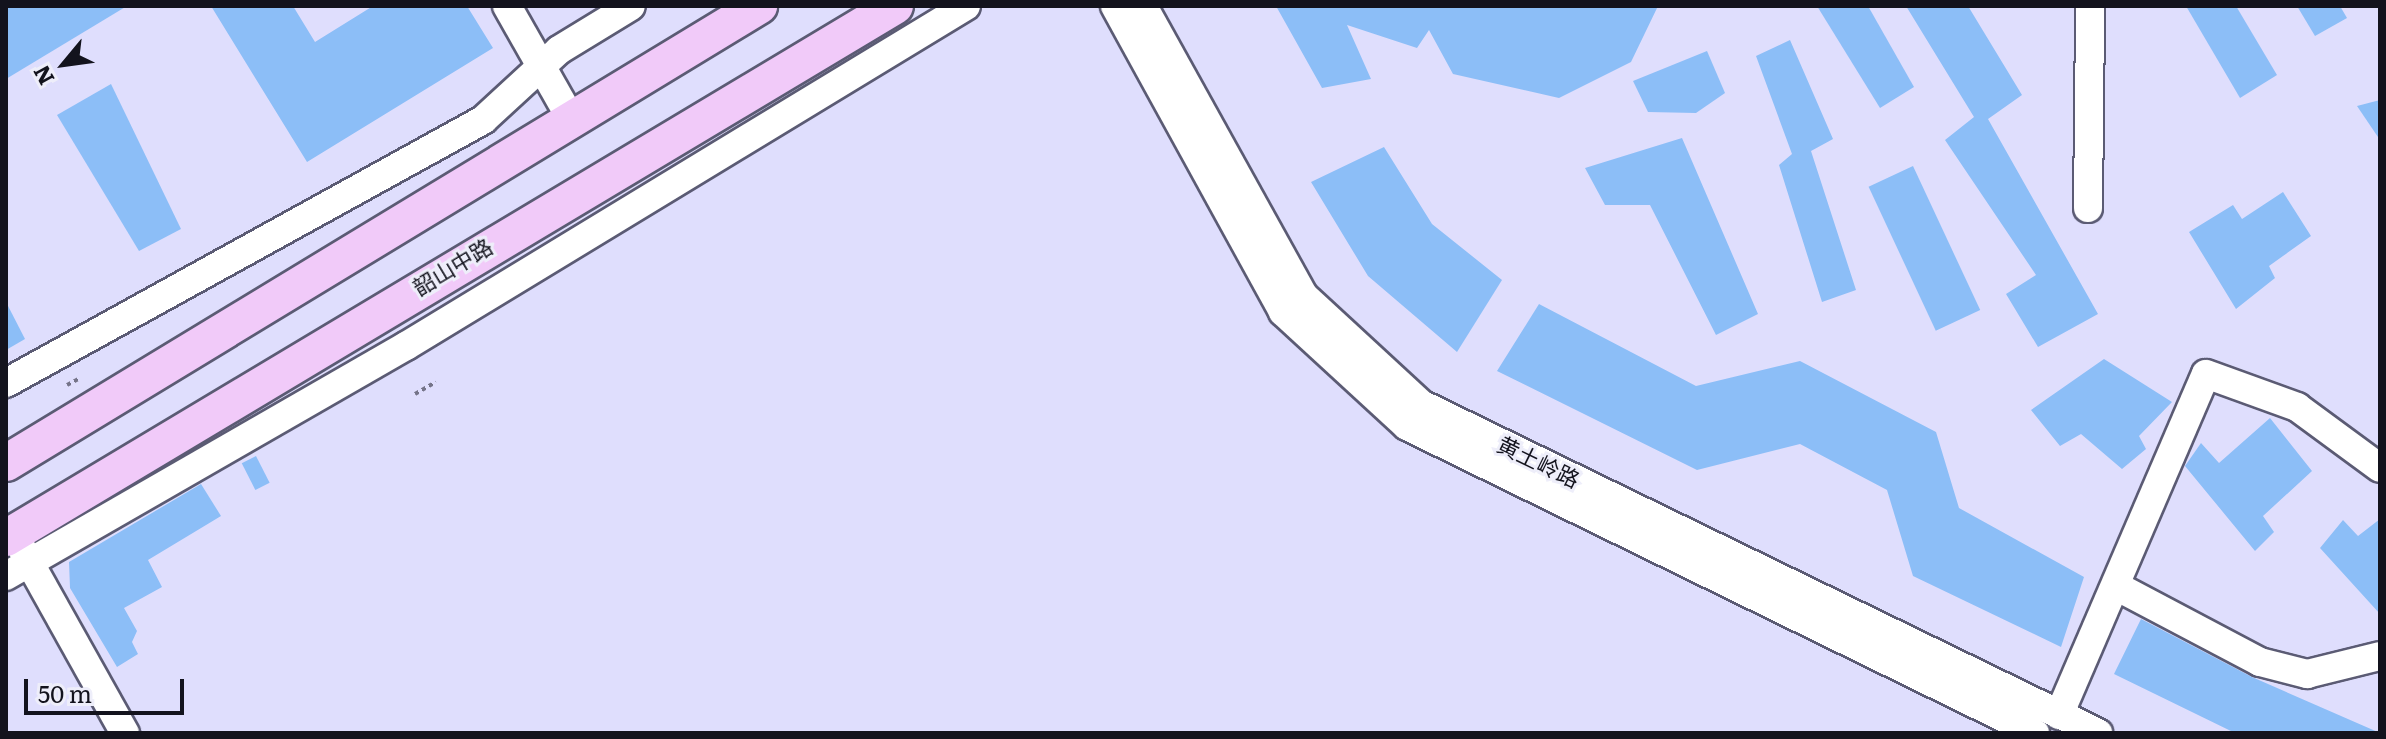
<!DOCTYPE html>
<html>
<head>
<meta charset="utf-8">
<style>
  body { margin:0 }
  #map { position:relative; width:2386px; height:739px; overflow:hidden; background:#dfdefd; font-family:Literata,"Noto Sans SC",serif }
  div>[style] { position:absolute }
  .building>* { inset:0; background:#8cbef7; transform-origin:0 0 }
  .path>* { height:4px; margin-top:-2px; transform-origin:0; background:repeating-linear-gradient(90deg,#757489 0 4px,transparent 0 8px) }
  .roads { filter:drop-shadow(2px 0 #5b5b74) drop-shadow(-2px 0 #5b5b74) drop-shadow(0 2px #5b5b74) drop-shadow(0 -2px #5b5b74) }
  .minor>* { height:28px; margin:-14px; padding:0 14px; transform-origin:14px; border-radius:14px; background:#fff }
  .major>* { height:36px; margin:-18px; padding:0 18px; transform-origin:18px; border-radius:18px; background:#f1caf9 }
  span { translate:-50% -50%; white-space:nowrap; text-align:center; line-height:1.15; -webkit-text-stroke:6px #eeeefa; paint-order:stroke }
  .street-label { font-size:22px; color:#13131d }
  .frame { position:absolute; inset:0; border:8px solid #13131d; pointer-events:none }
  .north { position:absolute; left:24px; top:24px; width:80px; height:80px; -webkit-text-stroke:6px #eeeefa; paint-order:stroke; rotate:241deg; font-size:22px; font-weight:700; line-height:32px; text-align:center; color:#13131d }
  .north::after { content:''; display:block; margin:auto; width:28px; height:36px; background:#13131d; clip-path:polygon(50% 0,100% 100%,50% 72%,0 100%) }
  .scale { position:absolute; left:24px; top:679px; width:160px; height:36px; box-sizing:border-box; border:4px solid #13131d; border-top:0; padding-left:10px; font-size:24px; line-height:28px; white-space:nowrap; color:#13131d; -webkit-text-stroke:6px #eeeefa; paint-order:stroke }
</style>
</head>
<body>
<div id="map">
  <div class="building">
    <div style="clip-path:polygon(6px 6px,127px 6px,6px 79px)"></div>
    <div style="clip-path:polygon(211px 6px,293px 6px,315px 42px,373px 6px,467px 6px,493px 48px,307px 162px)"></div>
    <div style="clip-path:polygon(1276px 6px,1658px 6px,1631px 62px,1559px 98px,1453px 74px,1429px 30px,1417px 48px,1347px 25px,1371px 79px,1322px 88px)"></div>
    <div style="clip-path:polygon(1817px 6px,1868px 6px,1914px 87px,1880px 108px)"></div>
    <div style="clip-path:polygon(1906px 6px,1968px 6px,2022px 95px,1988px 119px,2098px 314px,2038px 347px,2006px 294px,2036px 275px,1945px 140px,1974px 117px)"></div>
    <div style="clip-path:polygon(2186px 6px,2236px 6px,2277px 75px,2240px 98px)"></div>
    <div style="clip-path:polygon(2297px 6px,2340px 6px,2347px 18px,2315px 36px)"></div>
    <div style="clip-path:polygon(1790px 40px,1833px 139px,1811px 151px,1856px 290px,1822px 302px,1779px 165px,1792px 154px,1756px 56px)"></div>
    <div style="clip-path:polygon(1707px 51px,1725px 93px,1696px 113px,1648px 112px,1633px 81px)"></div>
    <div style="clip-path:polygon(111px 84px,181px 229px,139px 251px,57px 115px)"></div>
    <div style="clip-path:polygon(2380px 100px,2380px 140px,2357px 106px)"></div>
    <div style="clip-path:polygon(1682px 138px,1758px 314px,1716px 335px,1650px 205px,1605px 205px,1585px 168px)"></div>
    <div style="clip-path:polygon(1384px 147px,1432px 224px,1502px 280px,1457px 352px,1368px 276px,1311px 182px)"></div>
    <div style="left:1913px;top:166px;width:159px;height:49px;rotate:65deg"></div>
    <div style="clip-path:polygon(2283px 192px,2311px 236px,2269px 266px,2275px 278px,2236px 309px,2189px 232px,2233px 205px,2242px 219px)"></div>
    <div style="clip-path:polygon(6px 302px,25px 339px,6px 350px)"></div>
    <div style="clip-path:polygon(1539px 304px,1696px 386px,1800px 361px,1936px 432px,1959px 508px,2084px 577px,2061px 647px,1913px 576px,1887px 490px,1800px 444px,1697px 470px,1497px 371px)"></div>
    <div style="clip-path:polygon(2104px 359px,2172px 402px,2139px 436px,2146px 449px,2122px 469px,2081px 434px,2060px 446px,2031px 410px)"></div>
    <div style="clip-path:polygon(2270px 418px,2312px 471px,2263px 516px,2274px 532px,2255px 551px,2185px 466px,2201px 443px,2219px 463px)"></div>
    <div style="left:256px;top:456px;width:30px;height:16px;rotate:63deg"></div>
    <div style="clip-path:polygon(201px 484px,221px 516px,148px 560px,162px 587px,124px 608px,137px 631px,132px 642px,138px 654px,117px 667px,70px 588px,69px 562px)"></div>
    <div style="clip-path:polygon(2380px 519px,2380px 614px,2320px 548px,2343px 520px,2358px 536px)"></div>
    <div style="clip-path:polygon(2141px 619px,2252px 677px,2380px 733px,2235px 733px,2114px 674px)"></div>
  </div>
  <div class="path">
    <div style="left:67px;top:385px;width:15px;rotate:-28deg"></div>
    <div style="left:415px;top:394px;width:24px;rotate:-30deg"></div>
  </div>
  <div class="roads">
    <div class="minor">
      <div style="left:507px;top:6px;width:128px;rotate:60.4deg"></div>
      <div style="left:1115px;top:6px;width:349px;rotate:61.2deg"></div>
      <div style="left:1283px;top:312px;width:168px;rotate:42.6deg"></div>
      <div style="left:1407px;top:426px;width:699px;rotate:26.05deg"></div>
      <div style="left:1143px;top:6px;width:332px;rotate:61deg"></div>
      <div style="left:1304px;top:296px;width:159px;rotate:42.7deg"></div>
      <div style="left:1421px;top:404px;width:753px;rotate:25.92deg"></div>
      <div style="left:2088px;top:208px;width:202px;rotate:-89.4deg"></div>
      <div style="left:6px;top:383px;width:545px;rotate:-28.87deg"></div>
      <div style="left:483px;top:120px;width:103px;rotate:-42.6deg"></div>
      <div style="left:559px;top:50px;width:84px;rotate:-31.4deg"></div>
      <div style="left:22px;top:549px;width:211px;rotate:60.8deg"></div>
      <div style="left:6px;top:576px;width:461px;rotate:-29.9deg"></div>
      <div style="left:406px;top:346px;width:655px;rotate:-31.26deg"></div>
      <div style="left:2116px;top:586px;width:163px;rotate:27.8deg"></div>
      <div style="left:2260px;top:662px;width:49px;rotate:14.3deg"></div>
      <div style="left:2307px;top:674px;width:75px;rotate:-13.9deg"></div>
      <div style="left:2059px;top:715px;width:371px;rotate:-66.7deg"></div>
      <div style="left:2206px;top:374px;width:97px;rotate:19.9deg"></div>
      <div style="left:2297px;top:407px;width:103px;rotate:36.3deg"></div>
    </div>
    <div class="major">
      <div style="left:6px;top:463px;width:881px;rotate:-31.25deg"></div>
      <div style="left:6px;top:538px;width:1036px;rotate:-30.9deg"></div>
    </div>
  </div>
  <div class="street-label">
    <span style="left:452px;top:266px;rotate:-31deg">韶山中路</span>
    <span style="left:1539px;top:461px;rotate:26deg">黄土岭路</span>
  </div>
  <div class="frame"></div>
  <div class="north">N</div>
  <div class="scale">50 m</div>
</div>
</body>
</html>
